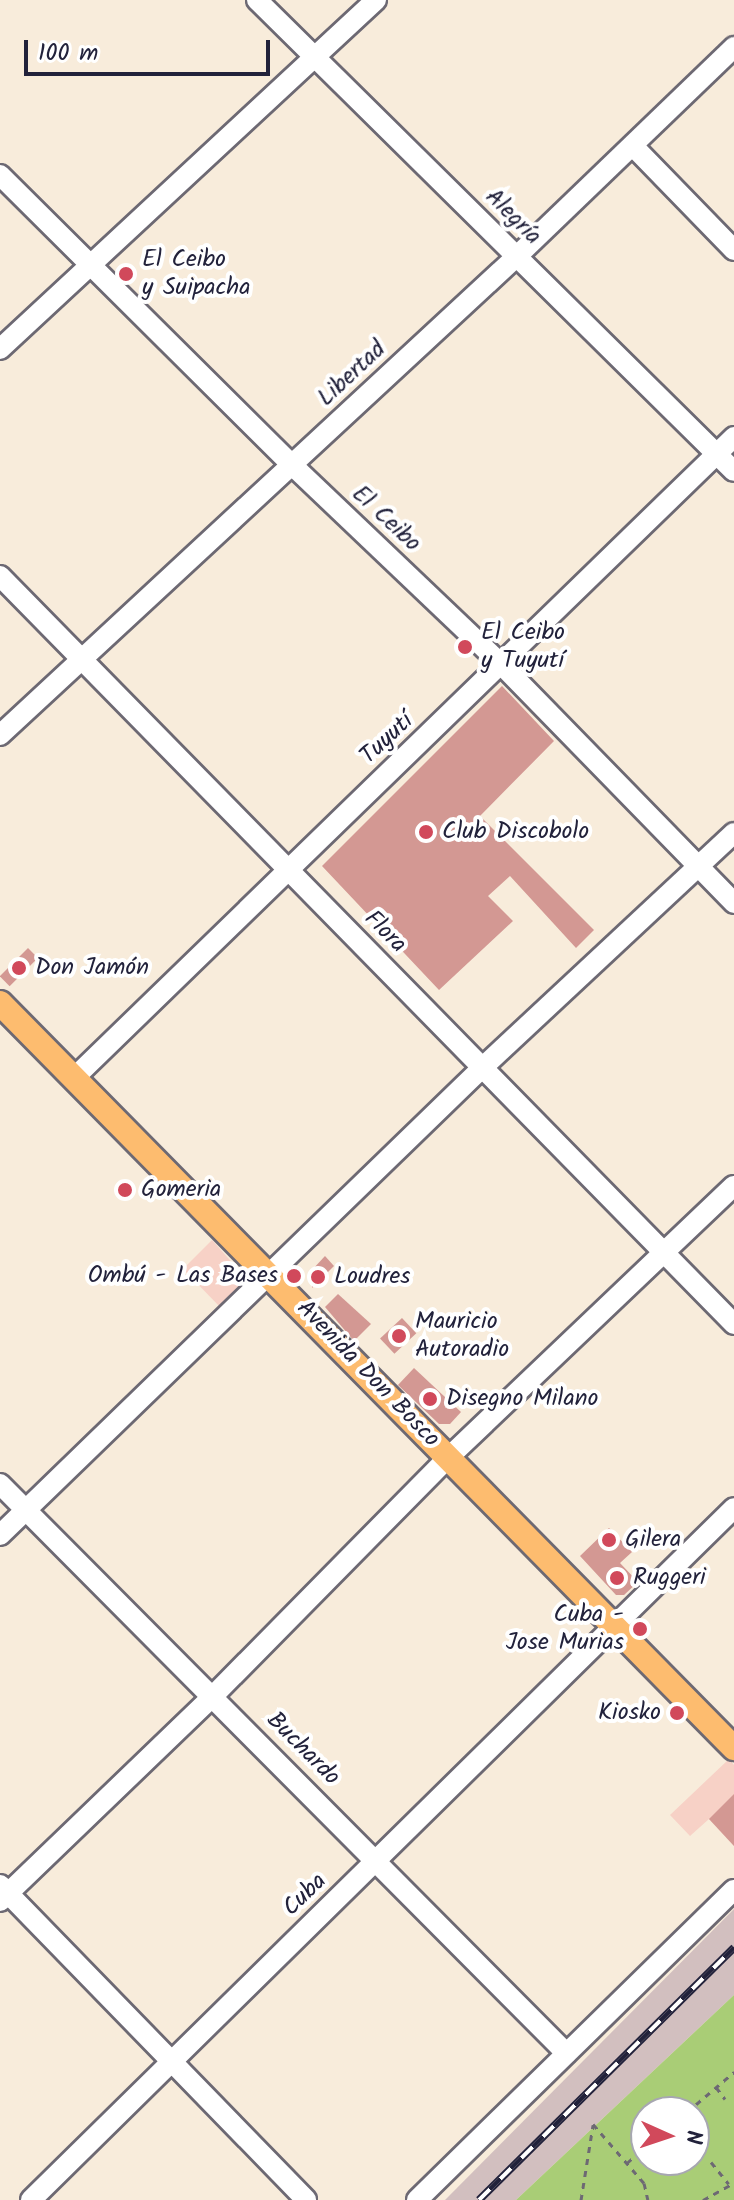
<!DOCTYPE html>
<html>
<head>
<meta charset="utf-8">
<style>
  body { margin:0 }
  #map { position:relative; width:734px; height:2200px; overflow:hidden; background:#f8ecdb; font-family:Kalam,sans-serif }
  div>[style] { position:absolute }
  .built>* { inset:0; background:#f7d1c6 }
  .industrial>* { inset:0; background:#d2bfbf }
  .green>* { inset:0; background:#a9cd76 }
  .building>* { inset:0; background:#d39893; transform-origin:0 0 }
  .path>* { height:3px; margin-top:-1.5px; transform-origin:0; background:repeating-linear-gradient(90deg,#6d6973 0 6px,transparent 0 12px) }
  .roads { filter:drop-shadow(2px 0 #6d6973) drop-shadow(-2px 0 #6d6973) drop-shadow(0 2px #6d6973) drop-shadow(0 -2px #6d6973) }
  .minor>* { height:20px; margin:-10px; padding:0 10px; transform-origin:10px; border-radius:10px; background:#fff }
  .major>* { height:24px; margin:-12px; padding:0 12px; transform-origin:12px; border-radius:12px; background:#fdbc6f }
  .rail>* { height:8px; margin-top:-4px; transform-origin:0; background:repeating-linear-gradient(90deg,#fff 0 15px,#22223b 0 30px); box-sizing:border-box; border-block:2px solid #22223b }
  .dots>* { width:22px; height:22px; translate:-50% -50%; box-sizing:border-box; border:4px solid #fff; border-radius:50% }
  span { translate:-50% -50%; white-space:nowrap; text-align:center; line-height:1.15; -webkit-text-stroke:8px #fff; paint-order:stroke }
  .street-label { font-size:24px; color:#22223b }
  .poi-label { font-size:24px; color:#22223b }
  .left { translate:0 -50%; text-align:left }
  .right { translate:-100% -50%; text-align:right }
  .north { position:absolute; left:630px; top:2096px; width:80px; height:80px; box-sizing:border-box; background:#fff; border:2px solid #a7a7b1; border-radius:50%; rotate:93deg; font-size:22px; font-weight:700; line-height:32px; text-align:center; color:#22223b }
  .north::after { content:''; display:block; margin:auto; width:28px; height:36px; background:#d1495b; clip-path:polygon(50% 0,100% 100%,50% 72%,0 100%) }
  .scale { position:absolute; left:24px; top:40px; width:246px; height:36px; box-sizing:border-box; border:4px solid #22223b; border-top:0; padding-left:10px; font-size:24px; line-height:28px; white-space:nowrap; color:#22223b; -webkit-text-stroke:6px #fff; paint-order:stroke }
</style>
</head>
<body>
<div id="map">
  <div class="built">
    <div style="clip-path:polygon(212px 1240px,246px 1278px,222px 1309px,183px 1269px)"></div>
    <div style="clip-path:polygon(729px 1759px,734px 1765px,734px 1846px,709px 1819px,690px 1836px,670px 1815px)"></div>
  </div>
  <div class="industrial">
    <div style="clip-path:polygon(734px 1909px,734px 1995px,516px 2200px,445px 2200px)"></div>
  </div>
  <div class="green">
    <div style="clip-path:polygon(evenodd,734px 1995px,734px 2200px,516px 2200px,734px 1995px,694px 2112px,694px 2160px,646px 2160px,646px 2112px,694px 2112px)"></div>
  </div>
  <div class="building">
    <div style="clip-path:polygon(502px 686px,554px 741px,480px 816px,594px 930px,576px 948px,510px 876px,488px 896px,513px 921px,439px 990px,322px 866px)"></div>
    <div style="left:28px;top:948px;width:14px;height:40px;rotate:45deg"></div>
    <div style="clip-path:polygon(325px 1256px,334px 1266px,312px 1288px,312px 1270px)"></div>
    <div style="clip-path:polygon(338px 1294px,371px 1324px,354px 1341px,325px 1307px)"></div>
    <div style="left:402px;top:1318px;width:21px;height:30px;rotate:47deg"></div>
    <div style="clip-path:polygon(414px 1368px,461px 1412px,450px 1424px,439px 1424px,398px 1385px)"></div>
    <div style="clip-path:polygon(609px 1528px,632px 1552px,620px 1563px,638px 1582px,624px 1595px,616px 1595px,580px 1556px)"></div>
    <div style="clip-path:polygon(734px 1794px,734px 1846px,709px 1819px)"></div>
  </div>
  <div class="path">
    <div style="left:716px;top:2087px;width:15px;rotate:53deg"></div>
    <div style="left:687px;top:2112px;width:62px;rotate:-40.4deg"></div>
    <div style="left:593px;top:2124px;width:78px;rotate:49.2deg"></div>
    <div style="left:644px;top:2183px;width:17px;rotate:77deg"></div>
    <div style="left:694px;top:2141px;width:4px;rotate:56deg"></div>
    <div style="left:711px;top:2162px;width:28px;rotate:51deg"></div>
    <div style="left:627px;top:2163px;width:25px;rotate:-42deg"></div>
    <div style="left:581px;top:2200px;width:76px;rotate:-80.9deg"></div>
    <div style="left:703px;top:2200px;width:35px;rotate:-29deg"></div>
  </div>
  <div class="roads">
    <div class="minor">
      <div style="left:257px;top:0;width:670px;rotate:44.64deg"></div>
      <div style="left:633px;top:146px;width:145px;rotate:45.8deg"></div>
      <div style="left:0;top:175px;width:412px;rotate:44.8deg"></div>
      <div style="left:292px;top:465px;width:291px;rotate:43.6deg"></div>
      <div style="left:503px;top:666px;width:331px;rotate:45.7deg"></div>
      <div style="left:0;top:349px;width:513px;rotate:-42.87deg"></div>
      <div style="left:0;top:576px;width:1048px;rotate:45.54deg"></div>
      <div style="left:0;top:735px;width:703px;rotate:-42.81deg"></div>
      <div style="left:516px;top:257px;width:303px;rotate:-43.9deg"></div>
      <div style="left:74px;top:1078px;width:920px;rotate:-44.16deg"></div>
      <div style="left:0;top:1484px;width:803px;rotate:45.15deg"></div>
      <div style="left:0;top:1535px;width:673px;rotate:-44.1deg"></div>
      <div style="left:483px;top:1067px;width:343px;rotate:-43deg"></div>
      <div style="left:0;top:1885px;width:439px;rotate:45.8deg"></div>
      <div style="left:0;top:1901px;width:296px;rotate:-43.9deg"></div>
      <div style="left:213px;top:1696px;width:336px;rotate:-45.4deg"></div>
      <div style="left:449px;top:1457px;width:393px;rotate:-43.6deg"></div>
      <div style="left:31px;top:2200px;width:986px;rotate:-44.55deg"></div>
      <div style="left:417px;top:2200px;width:443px;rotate:-44.4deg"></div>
    </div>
    <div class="major">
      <div style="left:0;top:1003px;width:1046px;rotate:45.43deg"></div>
    </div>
  </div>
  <div class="rail">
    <div style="left:479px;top:2200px;width:359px;rotate:-44.7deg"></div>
  </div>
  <div class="dots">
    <div style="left:126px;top:274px;background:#d1495b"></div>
    <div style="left:465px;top:647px;background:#d1495b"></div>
    <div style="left:426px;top:832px;background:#d1495b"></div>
    <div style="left:19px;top:968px;background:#d1495b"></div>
    <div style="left:125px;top:1190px;background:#d1495b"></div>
    <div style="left:294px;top:1276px;background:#d1495b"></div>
    <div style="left:318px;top:1277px;background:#d1495b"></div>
    <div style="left:399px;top:1336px;background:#d1495b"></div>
    <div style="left:430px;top:1399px;background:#d1495b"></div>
    <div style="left:609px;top:1540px;background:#d1495b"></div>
    <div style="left:617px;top:1578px;background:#d1495b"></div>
    <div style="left:640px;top:1629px;background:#d1495b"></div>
    <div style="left:677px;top:1713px;background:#d1495b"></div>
  </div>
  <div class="street-label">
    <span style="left:513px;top:217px;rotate:45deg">Alegría</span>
    <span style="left:352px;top:374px;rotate:-43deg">Libertad</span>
    <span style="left:386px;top:519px;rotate:43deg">El Ceibo</span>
    <span style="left:387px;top:739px;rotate:-43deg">Tuyutí</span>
    <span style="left:385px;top:932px;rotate:45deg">Flora</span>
    <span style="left:368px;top:1374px;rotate:46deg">Avenida Don Bosco</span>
    <span style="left:303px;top:1749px;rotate:45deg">Buchardo</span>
    <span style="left:305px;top:1895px;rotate:-44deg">Cuba</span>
  </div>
  <div class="poi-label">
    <span class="left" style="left:142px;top:274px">El Ceibo<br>y Suipacha</span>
    <span class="left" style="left:481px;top:647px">El Ceibo<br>y Tuyutí</span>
    <span class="left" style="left:442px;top:832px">Club Discobolo</span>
    <span class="left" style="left:35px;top:968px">Don Jamón</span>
    <span class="left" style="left:141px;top:1190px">Gomeria</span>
    <span class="right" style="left:278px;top:1276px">Ombú - Las Bases</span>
    <span class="left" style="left:334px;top:1277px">Loudres</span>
    <span class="left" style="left:415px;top:1336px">Mauricio<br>Autoradio</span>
    <span class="left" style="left:446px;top:1399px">Disegno Milano</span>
    <span class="left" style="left:625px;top:1540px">Gilera</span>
    <span class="left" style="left:633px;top:1578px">Ruggeri</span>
    <span class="right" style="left:624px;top:1629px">Cuba -<br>Jose Murias</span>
    <span class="right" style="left:661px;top:1713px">Kiosko</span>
  </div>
  <div class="north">N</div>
  <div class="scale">100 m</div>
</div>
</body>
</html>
